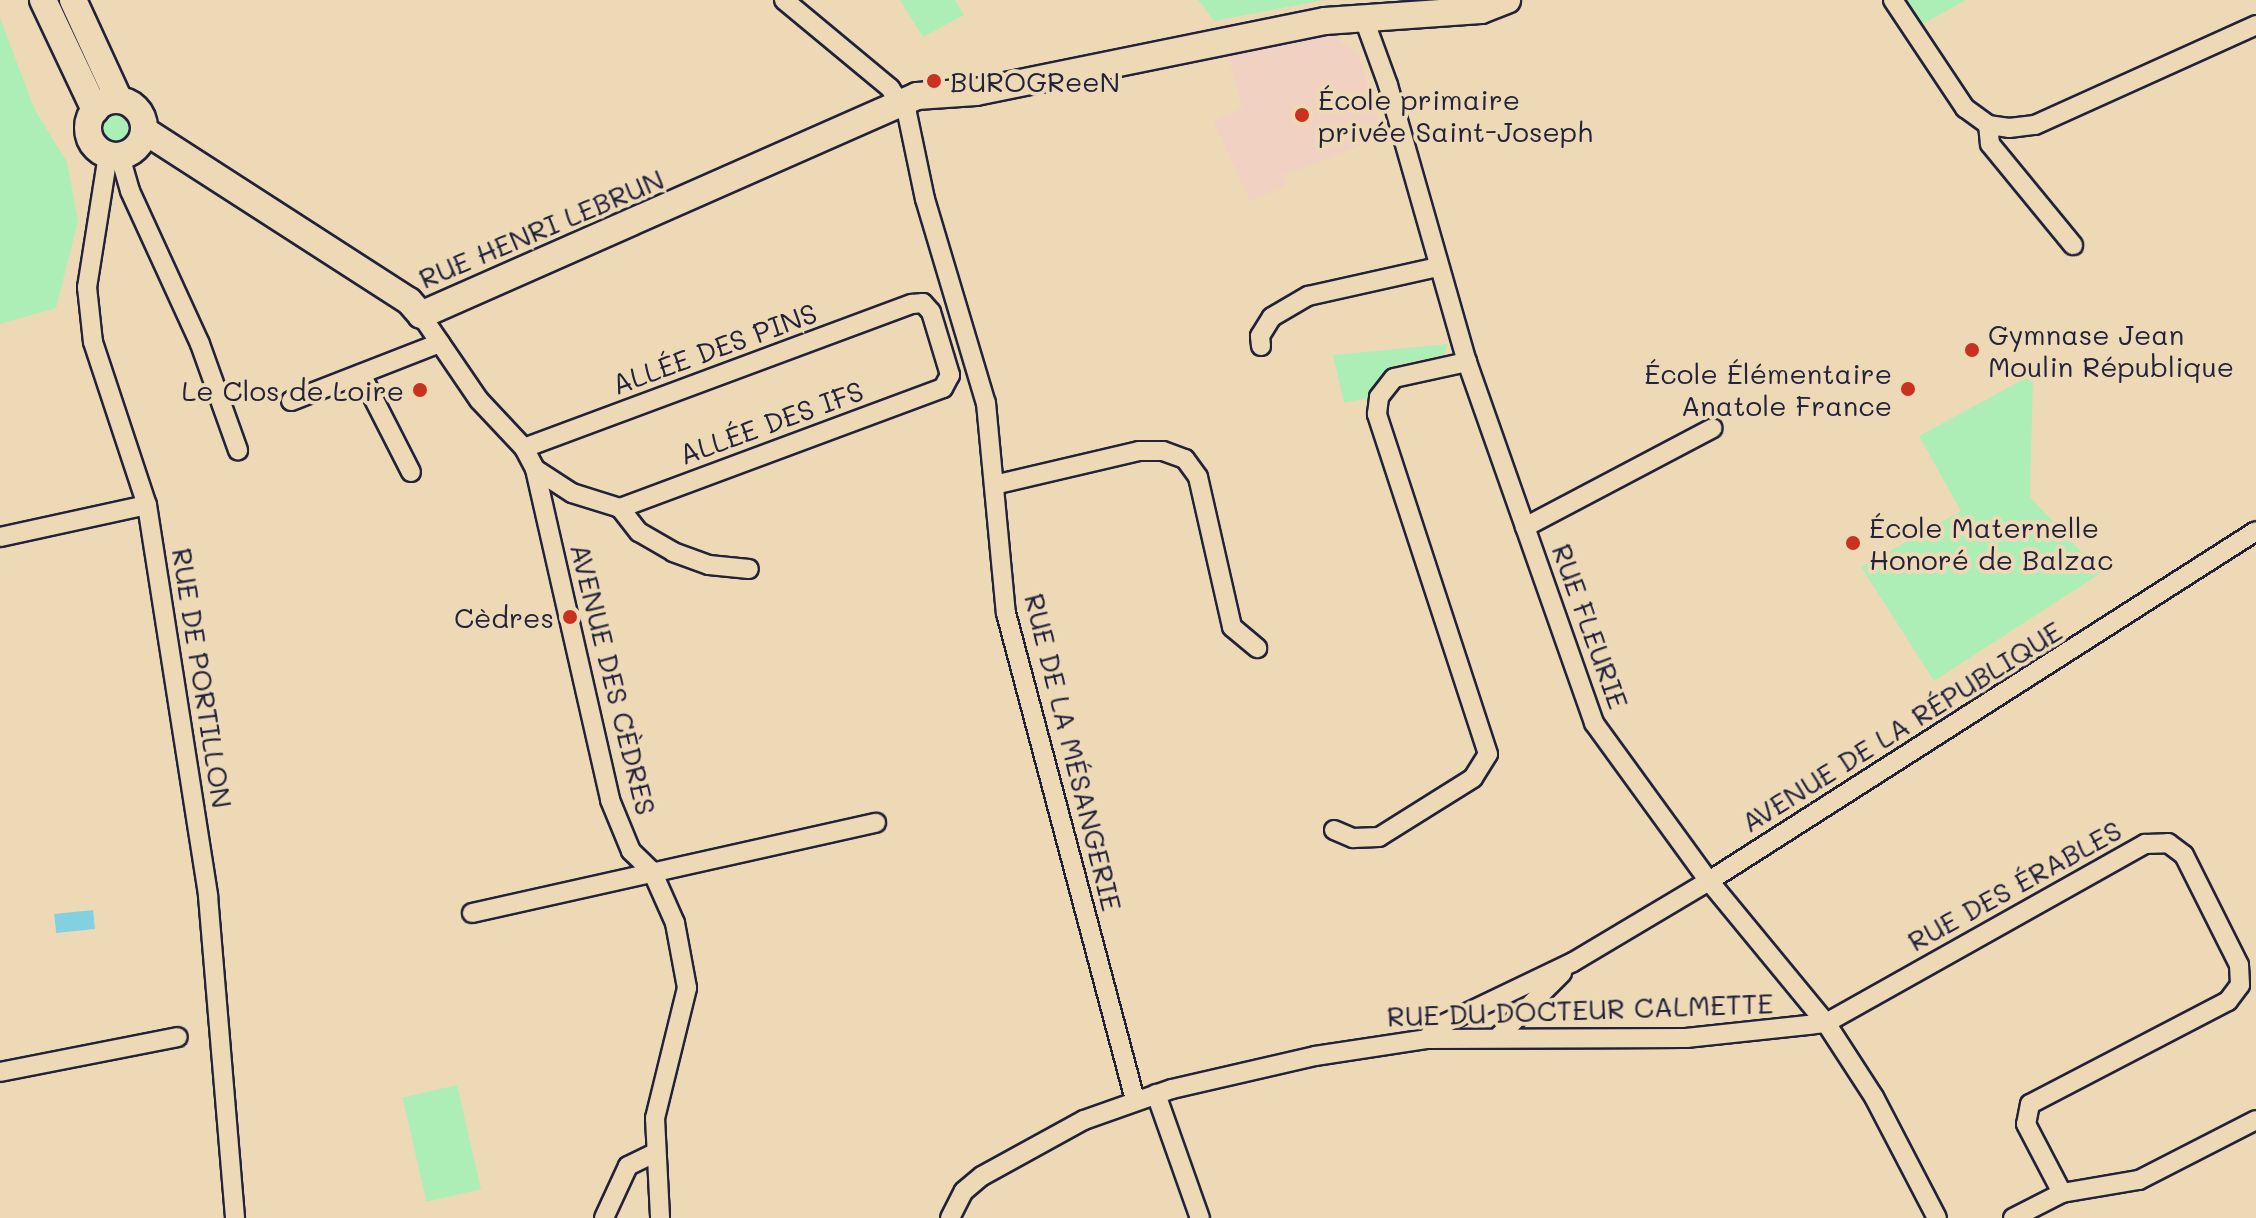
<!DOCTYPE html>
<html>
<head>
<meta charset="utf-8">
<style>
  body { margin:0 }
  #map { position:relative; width:2256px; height:1218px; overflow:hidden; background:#eed9b7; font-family:Mali,sans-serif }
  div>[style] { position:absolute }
  .built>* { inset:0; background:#f1d2c2 }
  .green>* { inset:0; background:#adeeb7; transform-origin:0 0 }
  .round { border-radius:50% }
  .water>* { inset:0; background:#83d1e0; transform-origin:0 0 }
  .roads { filter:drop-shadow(2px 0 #22223b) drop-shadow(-2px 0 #22223b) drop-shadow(0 2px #22223b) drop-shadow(0 -2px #22223b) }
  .street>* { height:18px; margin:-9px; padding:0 9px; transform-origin:9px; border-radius:9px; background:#eed9b7 }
  .secondary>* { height:26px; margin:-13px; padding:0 13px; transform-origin:13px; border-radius:13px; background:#eed9b7 }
  .secondary>.ring { margin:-13px; padding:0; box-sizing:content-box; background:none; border:26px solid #eed9b7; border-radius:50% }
  .dots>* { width:22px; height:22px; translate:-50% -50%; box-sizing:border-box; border:4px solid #eed9b7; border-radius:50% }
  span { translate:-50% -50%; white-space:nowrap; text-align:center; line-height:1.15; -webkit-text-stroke:8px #eed9b7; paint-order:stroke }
  .poi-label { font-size:28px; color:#22223b }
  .left { translate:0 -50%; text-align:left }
  .right { translate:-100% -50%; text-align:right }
  .street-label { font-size:28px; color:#22223b }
</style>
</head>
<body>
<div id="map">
  <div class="built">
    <div style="clip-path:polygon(1334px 27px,1339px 40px,1358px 52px,1384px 137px,1282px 176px,1286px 186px,1250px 201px,1213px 121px,1242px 108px,1226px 49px)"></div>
  </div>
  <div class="green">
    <div style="clip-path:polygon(900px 0,955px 0,964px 15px,923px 37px)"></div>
    <div style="clip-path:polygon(1198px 0,1324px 0,1214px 21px)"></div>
    <div style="clip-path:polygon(1904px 0,1966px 0,1921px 25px)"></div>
    <div style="clip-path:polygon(0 18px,35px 110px,67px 162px,78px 221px,56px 308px,0 324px)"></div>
    <div class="round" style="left:98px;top:109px;width:38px;height:38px"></div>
    <div style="clip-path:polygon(1448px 344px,1444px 355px,1395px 365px,1368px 398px,1344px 403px,1333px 355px)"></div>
    <div style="clip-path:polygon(2033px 374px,2030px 497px,2101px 573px,1934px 681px,1861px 567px,1961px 511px,1919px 436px)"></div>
    <div style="left:457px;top:1085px;width:107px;height:56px;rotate:77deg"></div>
  </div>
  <div class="water">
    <div style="left:93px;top:910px;width:19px;height:39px;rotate:84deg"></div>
  </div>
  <div class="roads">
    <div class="street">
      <div style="left:784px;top:0;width:138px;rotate:39.7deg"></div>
      <div style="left:890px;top:88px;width:30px;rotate:56deg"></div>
      <div style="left:907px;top:113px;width:88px;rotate:78.2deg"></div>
      <div style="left:925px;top:199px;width:213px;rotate:73.4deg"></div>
      <div style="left:986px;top:403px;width:211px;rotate:84.6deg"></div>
      <div style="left:1006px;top:613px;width:504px;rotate:75.16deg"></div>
      <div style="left:1893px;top:0;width:130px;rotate:56.3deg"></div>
      <div style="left:1965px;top:108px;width:29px;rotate:36deg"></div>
      <div style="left:1988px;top:125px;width:21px;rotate:8deg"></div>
      <div style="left:2009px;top:128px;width:26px;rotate:-7deg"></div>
      <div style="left:2035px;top:125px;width:243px;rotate:-24.3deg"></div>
      <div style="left:1364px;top:19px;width:70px;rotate:70deg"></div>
      <div style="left:1388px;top:85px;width:288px;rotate:74.1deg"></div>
      <div style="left:1467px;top:362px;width:383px;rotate:70.6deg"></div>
      <div style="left:1594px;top:723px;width:195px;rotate:54deg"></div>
      <div style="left:1709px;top:881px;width:184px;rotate:50.5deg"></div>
      <div style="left:1826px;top:1023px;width:88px;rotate:57deg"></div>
      <div style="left:1874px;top:1097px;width:136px;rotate:62.5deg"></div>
      <div style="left:1988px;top:125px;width:19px;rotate:84deg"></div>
      <div style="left:1990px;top:144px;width:131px;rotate:50.6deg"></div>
      <div style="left:108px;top:155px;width:134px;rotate:99deg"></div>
      <div style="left:87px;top:287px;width:55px;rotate:83.8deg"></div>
      <div style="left:93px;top:342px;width:172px;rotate:71.7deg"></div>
      <div style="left:147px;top:505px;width:396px;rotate:81.1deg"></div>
      <div style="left:208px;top:896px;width:323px;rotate:85.2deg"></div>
      <div style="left:120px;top:156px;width:36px;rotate:74deg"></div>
      <div style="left:130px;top:191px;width:168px;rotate:65.4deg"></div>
      <div style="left:200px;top:344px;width:113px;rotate:70.3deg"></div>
      <div style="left:421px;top:315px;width:103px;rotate:55.7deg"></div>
      <div style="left:479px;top:400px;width:66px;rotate:46.8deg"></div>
      <div style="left:524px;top:448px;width:24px;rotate:62deg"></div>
      <div style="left:535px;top:469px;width:339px;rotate:77.2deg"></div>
      <div style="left:610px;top:800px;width:55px;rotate:67.6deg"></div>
      <div style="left:631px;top:851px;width:29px;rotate:44deg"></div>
      <div style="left:652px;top:871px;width:57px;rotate:66.1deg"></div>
      <div style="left:675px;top:923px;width:66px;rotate:79.5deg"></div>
      <div style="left:687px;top:988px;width:134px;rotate:103.8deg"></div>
      <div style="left:655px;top:1118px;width:100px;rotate:87.1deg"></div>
      <div style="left:1261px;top:346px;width:10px;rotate:-96deg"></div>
      <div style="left:1260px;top:336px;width:22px;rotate:-58deg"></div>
      <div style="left:1272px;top:317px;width:42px;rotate:-30.3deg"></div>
      <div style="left:1308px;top:296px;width:133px;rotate:-12.6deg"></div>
      <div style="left:361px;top:374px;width:110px;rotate:63deg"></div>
      <div style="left:291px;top:401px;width:160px;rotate:-21.3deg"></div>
      <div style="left:524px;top:448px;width:414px;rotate:-20.4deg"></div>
      <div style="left:912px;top:304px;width:11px;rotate:-5deg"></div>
      <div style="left:923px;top:303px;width:12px;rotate:48deg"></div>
      <div style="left:931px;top:312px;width:66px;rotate:73.2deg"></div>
      <div style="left:950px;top:375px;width:15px;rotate:118deg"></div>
      <div style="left:943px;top:388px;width:345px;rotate:159.6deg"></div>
      <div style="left:620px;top:508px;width:50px;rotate:-162.6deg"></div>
      <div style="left:572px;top:493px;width:44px;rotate:-147deg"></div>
      <div style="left:994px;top:485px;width:149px;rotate:-13.2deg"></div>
      <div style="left:1139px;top:451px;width:24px"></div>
      <div style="left:1163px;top:451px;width:23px;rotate:20deg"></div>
      <div style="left:1185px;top:459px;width:22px;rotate:54deg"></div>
      <div style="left:1198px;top:477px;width:154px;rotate:77.2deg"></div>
      <div style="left:1232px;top:627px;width:33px;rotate:40deg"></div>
      <div style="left:620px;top:508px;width:31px;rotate:52deg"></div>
      <div style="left:639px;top:532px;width:39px;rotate:30deg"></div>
      <div style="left:673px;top:552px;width:38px;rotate:20deg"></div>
      <div style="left:709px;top:565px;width:40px;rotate:5.7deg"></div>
      <div style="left:1525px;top:527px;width:212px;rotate:-27.8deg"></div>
      <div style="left:0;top:537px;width:150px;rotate:-12.3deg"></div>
      <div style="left:1334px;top:830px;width:21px;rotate:23deg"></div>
      <div style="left:1353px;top:838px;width:26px;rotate:-2deg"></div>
      <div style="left:1379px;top:837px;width:111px;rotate:-32.1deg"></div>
      <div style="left:1473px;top:778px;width:28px;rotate:-58deg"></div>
      <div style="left:1488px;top:754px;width:358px;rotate:-108.1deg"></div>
      <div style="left:1377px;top:414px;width:17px;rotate:-83deg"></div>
      <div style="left:1379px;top:397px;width:24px;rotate:-52deg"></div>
      <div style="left:1394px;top:378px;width:75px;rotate:-12.4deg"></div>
      <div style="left:472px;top:913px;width:414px;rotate:-12.6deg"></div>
      <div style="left:1497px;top:1038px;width:92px;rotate:-45deg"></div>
      <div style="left:1428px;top:1039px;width:11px;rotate:-63deg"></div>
      <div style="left:1433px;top:1029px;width:155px;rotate:-25.6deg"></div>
      <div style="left:1573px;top:962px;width:158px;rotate:-30.8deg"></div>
      <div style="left:1709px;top:881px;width:649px;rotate:-32.61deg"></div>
      <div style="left:0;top:1072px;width:181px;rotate:-11.1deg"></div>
      <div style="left:1156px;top:1094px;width:132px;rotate:70.5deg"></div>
      <div style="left:604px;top:1218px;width:57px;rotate:-65.2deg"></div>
      <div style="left:628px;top:1166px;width:28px;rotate:-26deg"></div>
      <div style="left:950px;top:1218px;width:30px;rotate:-63deg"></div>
      <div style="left:964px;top:1191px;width:23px;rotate:-40deg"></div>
      <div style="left:982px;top:1176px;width:116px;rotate:-28.8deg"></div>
      <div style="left:1084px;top:1120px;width:93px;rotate:-19.4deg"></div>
      <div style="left:1172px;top:1089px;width:147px;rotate:-13deg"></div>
      <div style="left:1315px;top:1056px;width:114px;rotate:-8.6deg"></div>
      <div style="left:1428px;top:1039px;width:258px;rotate:-0.2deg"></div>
      <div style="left:1686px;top:1038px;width:141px;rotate:-6.1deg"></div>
      <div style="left:1826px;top:1023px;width:366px;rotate:-29.3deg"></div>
      <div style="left:2145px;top:844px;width:23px;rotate:-2deg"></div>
      <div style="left:2168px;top:843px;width:20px;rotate:37deg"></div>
      <div style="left:2184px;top:855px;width:123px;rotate:63.4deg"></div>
      <div style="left:2239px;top:965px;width:20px;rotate:87deg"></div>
      <div style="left:2240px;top:985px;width:20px;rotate:127deg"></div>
      <div style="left:2228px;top:1001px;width:223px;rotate:152.5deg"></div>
      <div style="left:2030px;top:1104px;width:20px;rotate:101deg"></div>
      <div style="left:2026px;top:1124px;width:78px;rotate:62.4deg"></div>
      <div style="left:2013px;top:1218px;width:55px;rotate:-27deg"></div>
      <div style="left:2062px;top:1193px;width:78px;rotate:-9.6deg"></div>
      <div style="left:2139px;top:1180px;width:131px;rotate:-27.1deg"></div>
    </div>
    <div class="secondary">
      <div style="left:43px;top:0;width:122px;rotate:64.7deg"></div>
      <div style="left:73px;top:0;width:110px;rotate:65.3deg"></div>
      <div class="ring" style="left:88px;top:100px;width:30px;height:30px"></div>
      <div style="left:145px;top:131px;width:314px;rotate:32.8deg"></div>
      <div style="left:409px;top:301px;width:18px;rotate:49deg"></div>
      <div style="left:421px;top:315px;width:542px;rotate:-23.82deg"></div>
      <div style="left:917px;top:96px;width:59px;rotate:-3.9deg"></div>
      <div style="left:976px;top:92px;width:356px;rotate:-11.5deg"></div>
      <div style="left:1325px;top:21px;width:156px;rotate:-4deg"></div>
      <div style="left:1481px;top:10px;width:28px;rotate:-21deg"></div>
    </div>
  </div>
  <div class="dots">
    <div style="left:934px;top:81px;background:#c8321e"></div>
    <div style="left:1302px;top:115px;background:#c8321e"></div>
    <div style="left:1972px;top:350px;background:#c8321e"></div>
    <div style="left:1908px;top:389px;background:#c8321e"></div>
    <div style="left:420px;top:390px;background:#c8321e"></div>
    <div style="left:1853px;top:543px;background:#c8321e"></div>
    <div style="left:570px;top:617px;background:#c8321e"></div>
  </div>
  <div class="poi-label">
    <span class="left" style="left:950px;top:81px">BUROGReeN</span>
    <span class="left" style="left:1318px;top:115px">École primaire<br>privée Saint-Joseph</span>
    <span class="left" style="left:1988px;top:350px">Gymnase Jean<br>Moulin République</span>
    <span class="right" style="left:1892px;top:389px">École Élémentaire<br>Anatole France</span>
    <span class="right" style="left:404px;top:390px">Le Clos de Loire</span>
    <span class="left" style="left:1869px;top:543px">École Maternelle<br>Honoré de Balzac</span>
    <span class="right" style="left:554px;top:617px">Cèdres</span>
  </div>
  <div class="street-label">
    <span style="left:541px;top:228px;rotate:-23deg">RUE HENRI LEBRUN</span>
    <span style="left:714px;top:348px;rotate:-20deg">ALLÉE DES PINS</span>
    <span style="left:771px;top:422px;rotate:-20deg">ALLÉE DES IFS</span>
    <span style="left:1591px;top:626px;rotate:70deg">RUE FLEURIE</span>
    <span style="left:203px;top:678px;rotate:81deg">RUE DE PORTILLON</span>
    <span style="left:614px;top:679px;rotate:76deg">AVENUE DES CÈDRES</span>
    <span style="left:1901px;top:726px;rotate:-32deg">AVENUE DE LA RÉPUBLIQUE</span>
    <span style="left:1074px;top:752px;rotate:76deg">RUE DE LA MÉSANGERIE</span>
    <span style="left:2014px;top:885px;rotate:-29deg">RUE DES ÉRABLES</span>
    <span style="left:1580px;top:1009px;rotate:-2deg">RUE DU DOCTEUR CALMETTE</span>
  </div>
</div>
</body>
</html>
